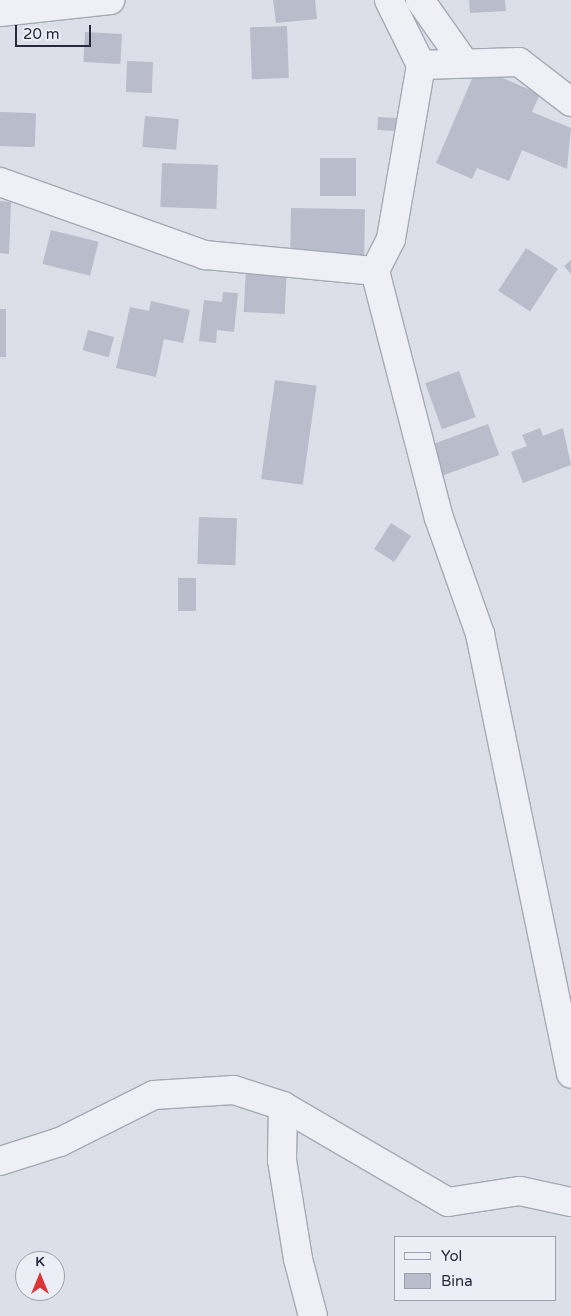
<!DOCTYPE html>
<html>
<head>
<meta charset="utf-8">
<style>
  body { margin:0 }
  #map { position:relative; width:571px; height:1316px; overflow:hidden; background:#dcdfe8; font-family:"Varela Round",sans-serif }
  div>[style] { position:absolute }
  .building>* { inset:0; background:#b9bdcb; transform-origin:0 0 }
  .roads { filter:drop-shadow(1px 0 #a5a9b5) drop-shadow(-1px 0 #a5a9b5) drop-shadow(0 1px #a5a9b5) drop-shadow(0 -1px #a5a9b5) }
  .street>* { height:28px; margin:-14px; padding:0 14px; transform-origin:14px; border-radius:14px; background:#eff0f6 }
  span { translate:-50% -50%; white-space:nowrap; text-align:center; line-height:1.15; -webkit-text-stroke:4px #ebeef5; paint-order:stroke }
  .legend { position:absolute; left:394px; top:1236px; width:162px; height:65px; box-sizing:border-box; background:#ebeef5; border:1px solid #9ca0ac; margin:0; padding:6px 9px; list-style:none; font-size:15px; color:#252a3f }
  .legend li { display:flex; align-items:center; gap:10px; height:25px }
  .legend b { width:25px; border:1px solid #9ca0ac }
  .north { position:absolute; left:15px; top:1251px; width:50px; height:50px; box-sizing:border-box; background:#ebeef5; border:1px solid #9ca0ac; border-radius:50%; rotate:0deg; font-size:14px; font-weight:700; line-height:20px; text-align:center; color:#252a3f }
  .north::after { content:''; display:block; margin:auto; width:18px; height:22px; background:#d93436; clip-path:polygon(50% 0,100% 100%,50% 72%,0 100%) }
  .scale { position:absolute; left:15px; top:25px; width:76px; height:22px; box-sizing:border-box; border:2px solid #252a3f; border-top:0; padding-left:6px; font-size:15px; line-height:18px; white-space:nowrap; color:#252a3f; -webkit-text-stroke:4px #ebeef5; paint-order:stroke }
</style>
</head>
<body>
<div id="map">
  <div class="building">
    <div style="clip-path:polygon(273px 0,315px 0,317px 19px,276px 23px)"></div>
    <div style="clip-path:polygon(469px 0,505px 0,506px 11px,470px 13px)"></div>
    <div style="left:287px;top:26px;width:52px;height:37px;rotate:88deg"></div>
    <div style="left:85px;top:32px;width:37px;height:30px;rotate:3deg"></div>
    <div style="left:127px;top:61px;width:26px;height:31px;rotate:2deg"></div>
    <div style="clip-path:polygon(477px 67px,540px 94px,532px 112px,571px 128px,567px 169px,522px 150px,509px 181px,477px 168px,472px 179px,436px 163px)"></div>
    <div style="left:0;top:112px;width:36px;height:34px;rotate:2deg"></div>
    <div style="left:145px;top:116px;width:34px;height:31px;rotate:5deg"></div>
    <div style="left:378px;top:117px;width:18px;height:13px;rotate:3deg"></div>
    <div style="left:320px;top:158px;width:36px;height:38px"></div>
    <div style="left:162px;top:163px;width:56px;height:44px;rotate:2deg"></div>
    <div style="clip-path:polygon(0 201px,11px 202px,9px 254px,0 253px)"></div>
    <div style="left:291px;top:208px;width:74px;height:48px;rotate:1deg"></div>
    <div style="left:51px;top:230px;width:49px;height:35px;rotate:14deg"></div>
    <div style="left:526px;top:248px;width:38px;height:51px;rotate:33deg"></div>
    <div style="clip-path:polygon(571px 260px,571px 274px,564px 266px)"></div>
    <div style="left:246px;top:267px;width:41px;height:45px;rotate:3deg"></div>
    <div style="clip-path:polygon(223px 292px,238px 293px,234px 332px,217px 330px,216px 343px,199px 341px,204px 300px,222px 302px)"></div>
    <div style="clip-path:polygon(151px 301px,190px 310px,183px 343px,164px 339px,156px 377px,116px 368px,130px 307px,149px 311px)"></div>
    <div style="left:0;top:309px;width:6px;height:48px"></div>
    <div style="left:88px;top:330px;width:27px;height:21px;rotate:15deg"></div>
    <div style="left:459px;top:371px;width:49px;height:36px;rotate:70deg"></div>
    <div style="left:275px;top:380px;width:42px;height:100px;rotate:8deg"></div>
    <div style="left:488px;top:424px;width:33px;height:60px;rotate:70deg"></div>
    <div style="clip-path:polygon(540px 428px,543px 436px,563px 428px,571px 465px,523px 483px,511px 452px,527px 446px,522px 435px)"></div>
    <div style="left:199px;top:517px;width:38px;height:47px;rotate:2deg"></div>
    <div style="left:391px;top:523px;width:24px;height:31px;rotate:33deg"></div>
    <div style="left:178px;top:578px;width:18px;height:33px"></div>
  </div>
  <div class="roads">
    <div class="street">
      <div style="left:389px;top:0;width:72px;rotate:63.8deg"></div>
      <div style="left:421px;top:65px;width:177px;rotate:99.8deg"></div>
      <div style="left:391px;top:239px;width:36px;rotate:117deg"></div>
      <div style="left:375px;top:271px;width:255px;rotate:75.5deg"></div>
      <div style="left:439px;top:518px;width:123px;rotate:70.5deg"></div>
      <div style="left:480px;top:634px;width:449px;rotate:78.3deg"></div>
      <div style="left:420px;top:0;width:75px;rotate:54.8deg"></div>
      <div style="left:0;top:12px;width:111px;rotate:-6.2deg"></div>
      <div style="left:421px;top:65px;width:98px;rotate:-1.8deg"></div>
      <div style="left:519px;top:62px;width:66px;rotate:37.6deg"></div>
      <div style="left:0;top:182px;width:218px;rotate:19.6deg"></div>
      <div style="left:205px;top:255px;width:171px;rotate:5.4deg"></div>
      <div style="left:283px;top:1106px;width:54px;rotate:91.1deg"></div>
      <div style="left:282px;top:1160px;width:100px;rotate:80.8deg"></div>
      <div style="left:298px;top:1259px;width:59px;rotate:75.3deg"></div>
      <div style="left:0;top:1161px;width:63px;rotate:-17.6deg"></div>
      <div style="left:60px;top:1142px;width:105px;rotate:-26.6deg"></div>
      <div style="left:154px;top:1095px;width:80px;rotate:-3.6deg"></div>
      <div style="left:234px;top:1090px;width:52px;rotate:18.1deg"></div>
      <div style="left:283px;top:1106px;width:191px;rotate:30.2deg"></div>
      <div style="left:448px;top:1202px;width:73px;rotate:-8.7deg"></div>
      <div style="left:520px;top:1191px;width:52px;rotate:12.2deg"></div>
    </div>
  </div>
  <ul class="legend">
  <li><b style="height:6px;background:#eff0f6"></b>Yol</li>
  <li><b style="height:14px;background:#b9bdcb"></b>Bina</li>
  </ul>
  <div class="north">K</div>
  <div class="scale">20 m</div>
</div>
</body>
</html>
